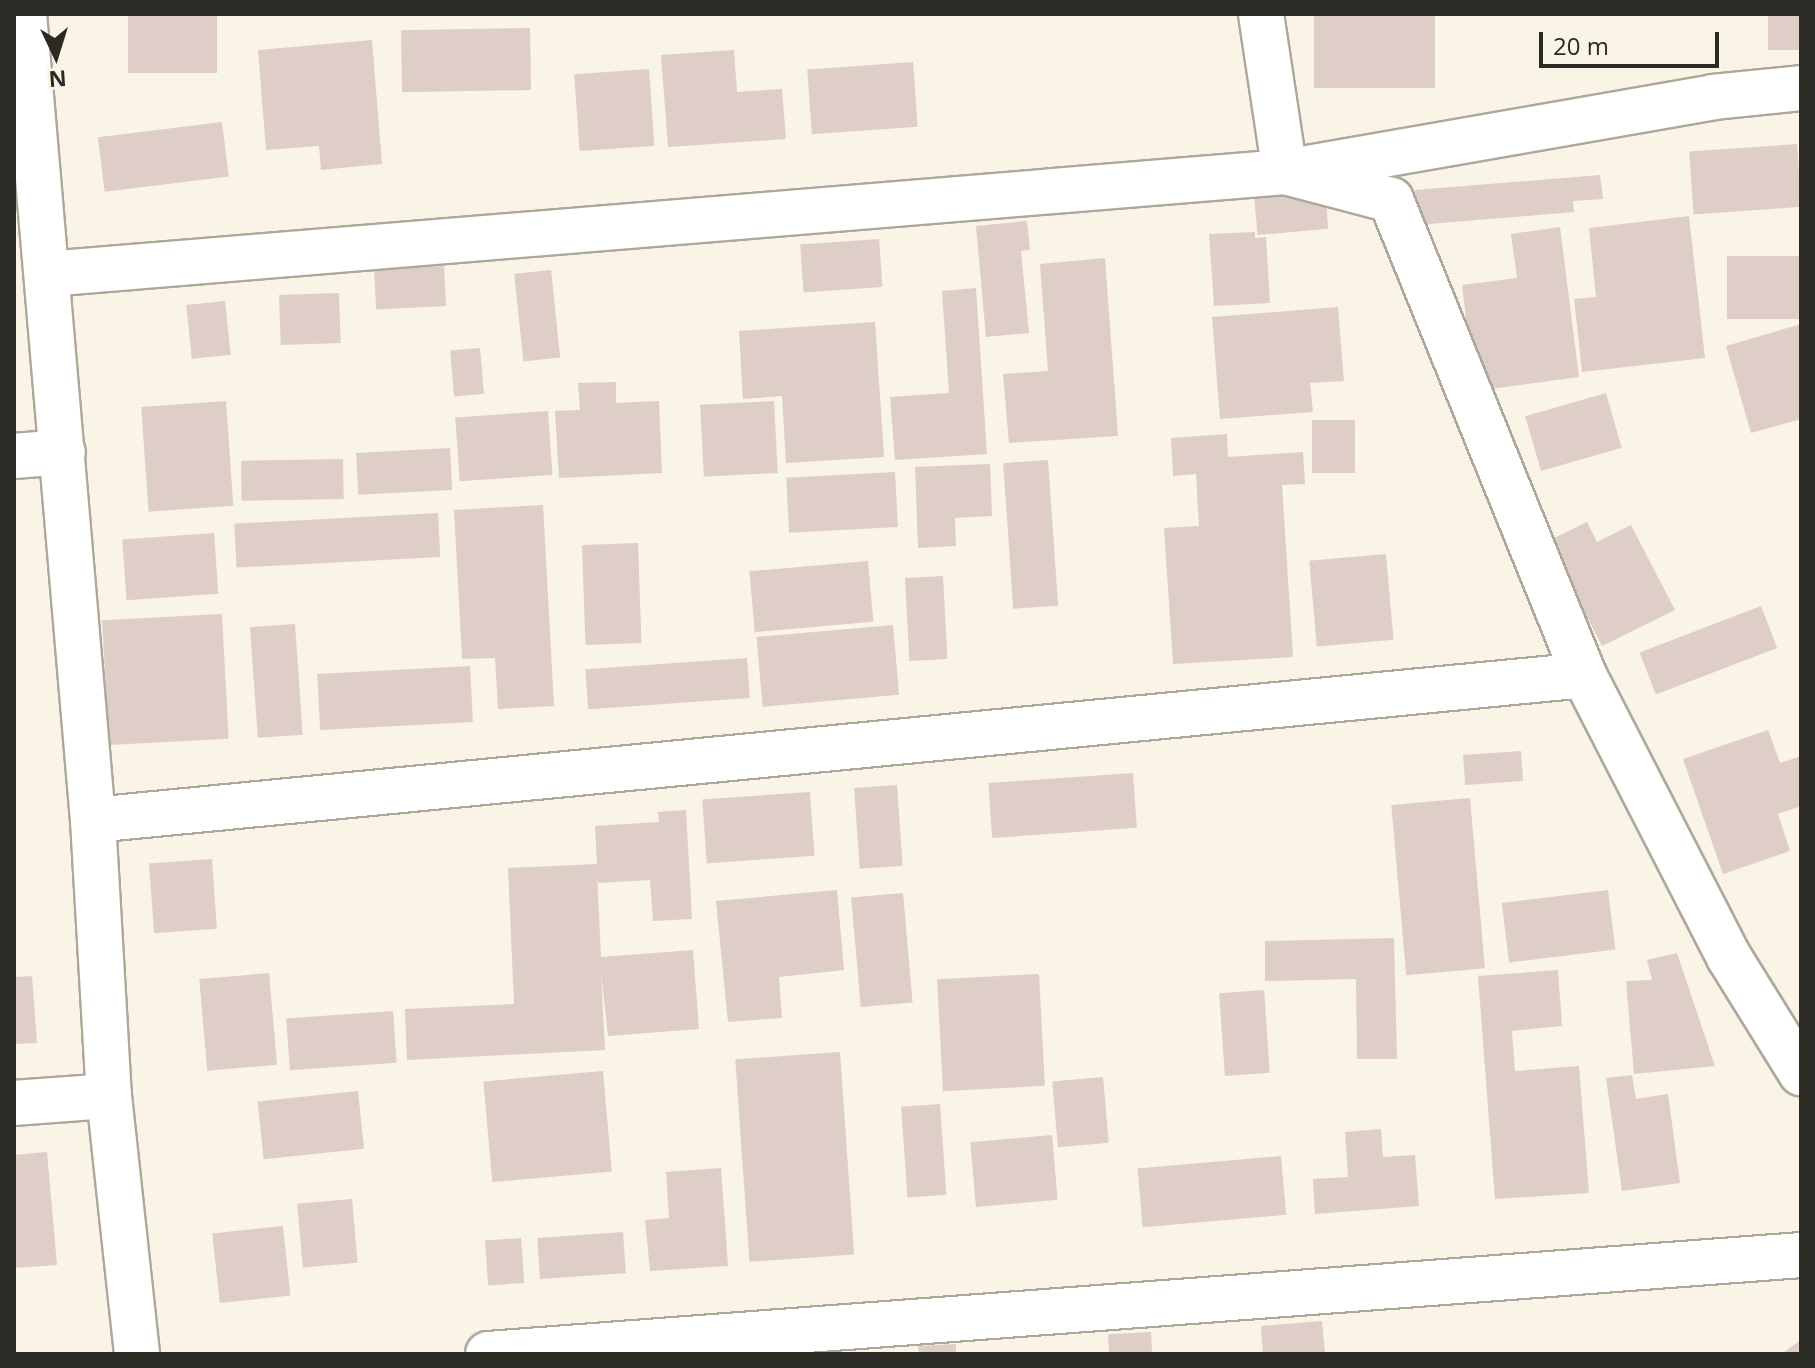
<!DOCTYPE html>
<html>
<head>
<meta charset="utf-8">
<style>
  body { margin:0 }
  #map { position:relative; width:1815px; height:1368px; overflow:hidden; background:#f9f4e5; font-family:"Open Sans",sans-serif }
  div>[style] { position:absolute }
  .building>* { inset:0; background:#decec7; transform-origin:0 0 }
  .roads { filter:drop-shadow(2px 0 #ada89a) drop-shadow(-2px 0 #ada89a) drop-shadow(0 2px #ada89a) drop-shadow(0 -2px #ada89a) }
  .minor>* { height:44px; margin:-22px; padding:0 22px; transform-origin:22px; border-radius:22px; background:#fff }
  span { translate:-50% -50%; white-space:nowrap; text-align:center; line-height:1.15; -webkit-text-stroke:8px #f9f4e5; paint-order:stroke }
  .frame { position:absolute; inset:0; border:16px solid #2c2a25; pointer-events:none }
  .north { position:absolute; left:16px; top:16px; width:80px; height:80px; -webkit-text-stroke:6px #f9f4e5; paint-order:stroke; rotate:176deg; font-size:22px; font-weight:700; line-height:32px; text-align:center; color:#2c2a25 }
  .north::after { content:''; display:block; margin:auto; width:28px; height:36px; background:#2c2a25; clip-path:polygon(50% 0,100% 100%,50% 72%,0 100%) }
  .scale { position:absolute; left:1539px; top:32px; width:180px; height:36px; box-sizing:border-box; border:4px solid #2c2a25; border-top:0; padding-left:10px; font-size:24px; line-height:28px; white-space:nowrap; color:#2c2a25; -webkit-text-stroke:6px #f9f4e5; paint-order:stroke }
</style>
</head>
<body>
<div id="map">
  <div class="building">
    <div style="left:128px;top:14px;width:89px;height:59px"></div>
    <div style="left:1314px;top:14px;width:121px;height:74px"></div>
    <div style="left:1768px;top:14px;width:33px;height:36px"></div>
    <div style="left:530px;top:28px;width:62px;height:129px;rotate:89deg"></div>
    <div style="clip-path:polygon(372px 40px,382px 164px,321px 170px,319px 146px,266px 150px,258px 50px)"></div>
    <div style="clip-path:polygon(734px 50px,737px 92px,782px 89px,786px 139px,668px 147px,661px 55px)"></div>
    <div style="left:913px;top:62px;width:65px;height:106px;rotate:86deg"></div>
    <div style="left:649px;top:69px;width:77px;height:75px;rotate:86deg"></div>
    <div style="left:222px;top:122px;width:55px;height:125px;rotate:83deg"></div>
    <div style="left:1797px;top:144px;width:63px;height:108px;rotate:86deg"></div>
    <div style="clip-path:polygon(1600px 175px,1603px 199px,1573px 201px,1574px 212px,1417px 225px,1415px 190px)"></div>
    <div style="left:1325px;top:191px;width:38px;height:71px;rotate:85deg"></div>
    <div style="clip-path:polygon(1689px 216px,1705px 358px,1582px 372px,1574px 299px,1596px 297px,1589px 228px)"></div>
    <div style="clip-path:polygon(1027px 221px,1030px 250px,1021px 251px,1029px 333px,986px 337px,976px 226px)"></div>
    <div style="clip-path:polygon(1560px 227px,1579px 377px,1475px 391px,1462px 285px,1517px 278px,1511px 234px)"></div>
    <div style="clip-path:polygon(1255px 232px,1255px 238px,1266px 237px,1270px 303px,1214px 306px,1209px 234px)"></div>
    <div style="left:879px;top:239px;width:48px;height:79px;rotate:86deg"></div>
    <div style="left:1801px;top:256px;width:63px;height:74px;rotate:90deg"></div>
    <div style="clip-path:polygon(1105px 258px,1118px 436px,1009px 443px,1003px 374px,1048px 371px,1040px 264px)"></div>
    <div style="left:444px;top:266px;width:40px;height:70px;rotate:87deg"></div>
    <div style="left:551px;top:270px;width:88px;height:37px;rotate:84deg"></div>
    <div style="clip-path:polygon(976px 288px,987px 454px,895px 460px,890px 397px,949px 393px,942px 291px)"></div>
    <div style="left:339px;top:293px;width:50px;height:60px;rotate:88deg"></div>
    <div style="left:225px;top:301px;width:54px;height:39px;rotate:84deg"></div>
    <div style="clip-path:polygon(1338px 307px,1344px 381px,1310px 383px,1313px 412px,1220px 419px,1212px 317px)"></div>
    <div style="clip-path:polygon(875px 322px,884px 457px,786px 463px,782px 396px,743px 399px,739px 331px)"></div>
    <div style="clip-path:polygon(1801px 324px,1801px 419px,1751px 433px,1726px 346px)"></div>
    <div style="left:480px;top:348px;width:46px;height:30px;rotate:85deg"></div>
    <div style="clip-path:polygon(616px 382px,616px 403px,659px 401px,662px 473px,559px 478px,555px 411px,580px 410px,578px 383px)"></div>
    <div style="left:1606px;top:393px;width:57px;height:84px;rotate:74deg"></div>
    <div style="left:226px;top:401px;width:105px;height:85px;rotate:86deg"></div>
    <div style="left:774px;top:401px;width:72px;height:74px;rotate:87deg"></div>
    <div style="left:548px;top:411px;width:64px;height:93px;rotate:86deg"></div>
    <div style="left:1312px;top:420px;width:43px;height:53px"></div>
    <div style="clip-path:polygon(1227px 434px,1228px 457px,1303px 452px,1305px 484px,1282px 485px,1293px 657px,1173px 664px,1164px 528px,1199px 526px,1196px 474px,1173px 476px,1171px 438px)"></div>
    <div style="left:450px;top:448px;width:42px;height:94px;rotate:87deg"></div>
    <div style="left:343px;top:459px;width:40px;height:102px;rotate:89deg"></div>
    <div style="left:1048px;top:460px;width:146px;height:45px;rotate:86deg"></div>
    <div style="clip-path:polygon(990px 464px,992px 516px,955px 518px,956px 546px,918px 548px,915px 467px)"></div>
    <div style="left:895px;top:472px;width:55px;height:109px;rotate:87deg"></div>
    <div style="clip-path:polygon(543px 505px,554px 706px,498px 709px,495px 658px,462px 659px,454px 510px)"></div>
    <div style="left:438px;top:513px;width:44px;height:204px;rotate:87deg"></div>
    <div style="clip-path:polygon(1587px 522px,1597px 542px,1631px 525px,1675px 610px,1602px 646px,1548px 541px)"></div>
    <div style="left:214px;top:533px;width:61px;height:92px;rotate:86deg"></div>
    <div style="left:638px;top:543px;width:100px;height:56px;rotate:88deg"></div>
    <div style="left:1386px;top:554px;width:86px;height:77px;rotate:85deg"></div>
    <div style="left:868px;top:561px;width:61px;height:119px;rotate:85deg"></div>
    <div style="left:943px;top:576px;width:83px;height:38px;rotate:87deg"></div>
    <div style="left:1761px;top:606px;width:45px;height:130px;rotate:69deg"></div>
    <div style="left:222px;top:614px;width:125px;height:120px;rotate:87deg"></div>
    <div style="left:295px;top:624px;width:111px;height:45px;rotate:86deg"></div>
    <div style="left:893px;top:625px;width:70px;height:137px;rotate:85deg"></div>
    <div style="left:747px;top:658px;width:40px;height:162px;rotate:86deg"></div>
    <div style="left:470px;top:666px;width:56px;height:153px;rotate:87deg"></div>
    <div style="clip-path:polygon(1768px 730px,1780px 763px,1801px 756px,1801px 806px,1778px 814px,1790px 851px,1723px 874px,1683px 759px)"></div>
    <div style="left:1521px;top:751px;width:30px;height:58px;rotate:86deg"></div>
    <div style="left:1133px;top:773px;width:55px;height:145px;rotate:86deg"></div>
    <div style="left:897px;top:785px;width:81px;height:43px;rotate:86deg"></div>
    <div style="left:810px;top:792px;width:64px;height:108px;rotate:86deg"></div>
    <div style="left:1470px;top:798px;width:171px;height:79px;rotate:85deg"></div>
    <div style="clip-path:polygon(686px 810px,692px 919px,653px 921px,650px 880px,598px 883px,597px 872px,601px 957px,693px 950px,699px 1029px,608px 1036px,601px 972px,605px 1050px,407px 1060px,405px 1009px,514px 1004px,508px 868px,597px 864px,595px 826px,659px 822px,658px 812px)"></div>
    <div style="left:212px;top:859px;width:70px;height:63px;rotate:86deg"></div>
    <div style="clip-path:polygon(837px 890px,844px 970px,779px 977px,782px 1018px,728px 1022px,716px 901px)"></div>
    <div style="left:1608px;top:890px;width:60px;height:107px;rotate:83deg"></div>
    <div style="left:903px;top:893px;width:110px;height:52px;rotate:85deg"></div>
    <div style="clip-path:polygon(1394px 938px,1397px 1059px,1357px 1059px,1356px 979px,1265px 981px,1265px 941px)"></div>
    <div style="clip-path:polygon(1677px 953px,1715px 1066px,1634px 1074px,1626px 981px,1652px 980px,1647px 960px)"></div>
    <div style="clip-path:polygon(1558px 970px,1562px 1026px,1512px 1031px,1515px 1071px,1579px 1066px,1589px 1193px,1495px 1199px,1478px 976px)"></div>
    <div style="left:269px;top:973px;width:92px;height:70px;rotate:85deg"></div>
    <div style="left:1039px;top:974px;width:112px;height:102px;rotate:87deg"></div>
    <div style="clip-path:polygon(32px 976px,37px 1043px,14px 1044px,14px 977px)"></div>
    <div style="left:1264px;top:990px;width:83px;height:45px;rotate:86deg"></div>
    <div style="left:393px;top:1011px;width:52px;height:107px;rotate:86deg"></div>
    <div style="left:840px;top:1052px;width:203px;height:105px;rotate:86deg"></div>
    <div style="left:603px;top:1071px;width:101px;height:120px;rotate:85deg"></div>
    <div style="clip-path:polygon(1632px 1075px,1636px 1099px,1668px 1094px,1680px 1183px,1622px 1191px,1606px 1078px)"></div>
    <div style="left:1103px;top:1077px;width:66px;height:51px;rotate:85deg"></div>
    <div style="left:358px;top:1091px;width:58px;height:101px;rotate:84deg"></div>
    <div style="left:940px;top:1104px;width:91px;height:39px;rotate:86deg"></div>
    <div style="clip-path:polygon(1381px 1129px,1383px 1157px,1415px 1155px,1419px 1206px,1315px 1214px,1313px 1179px,1348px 1177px,1345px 1132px)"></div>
    <div style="left:1052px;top:1135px;width:65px;height:82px;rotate:85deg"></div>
    <div style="clip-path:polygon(47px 1152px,57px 1265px,14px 1268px,14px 1155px)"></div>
    <div style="left:1281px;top:1156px;width:59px;height:144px;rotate:85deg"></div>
    <div style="clip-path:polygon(721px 1168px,728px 1266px,650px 1271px,645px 1220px,669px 1218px,666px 1172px)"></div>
    <div style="left:352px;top:1199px;width:64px;height:55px;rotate:85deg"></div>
    <div style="left:283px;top:1226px;width:70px;height:71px;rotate:84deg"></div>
    <div style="left:623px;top:1232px;width:41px;height:86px;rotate:86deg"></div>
    <div style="left:521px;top:1238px;width:45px;height:36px;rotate:86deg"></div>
    <div style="clip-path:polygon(1322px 1321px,1325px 1354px,1263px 1354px,1261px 1326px)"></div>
    <div style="left:1151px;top:1332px;width:22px;height:43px;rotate:87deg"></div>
    <div style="clip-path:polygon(1801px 1340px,1801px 1354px,1787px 1354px,1785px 1351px)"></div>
    <div style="clip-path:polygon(956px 1344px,956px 1354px,919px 1354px,918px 1346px)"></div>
  </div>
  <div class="roads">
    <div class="minor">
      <div style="left:24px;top:14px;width:809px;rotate:85.11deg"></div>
      <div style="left:93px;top:820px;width:276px;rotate:86.7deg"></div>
      <div style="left:109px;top:1096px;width:260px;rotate:83.8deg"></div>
      <div style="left:1261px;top:14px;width:160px;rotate:81.4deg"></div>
      <div style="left:1285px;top:172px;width:110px;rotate:14.8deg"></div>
      <div style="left:1391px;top:200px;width:513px;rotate:67.89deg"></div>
      <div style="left:1584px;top:675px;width:317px;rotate:62.8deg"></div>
      <div style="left:1729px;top:957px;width:137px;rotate:58.2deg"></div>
      <div style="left:47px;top:274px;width:1242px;rotate:-4.71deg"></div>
      <div style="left:1285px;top:172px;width:435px;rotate:-9.9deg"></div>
      <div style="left:1713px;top:97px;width:88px;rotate:-5.8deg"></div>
      <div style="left:14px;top:456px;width:49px;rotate:-4.7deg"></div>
      <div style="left:93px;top:820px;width:1498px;rotate:-5.55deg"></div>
      <div style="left:14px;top:1103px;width:95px;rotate:-4.2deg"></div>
      <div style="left:488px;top:1354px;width:1317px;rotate:-4.31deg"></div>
    </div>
  </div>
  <div class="frame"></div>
  <div class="north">N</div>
  <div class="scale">20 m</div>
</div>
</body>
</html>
